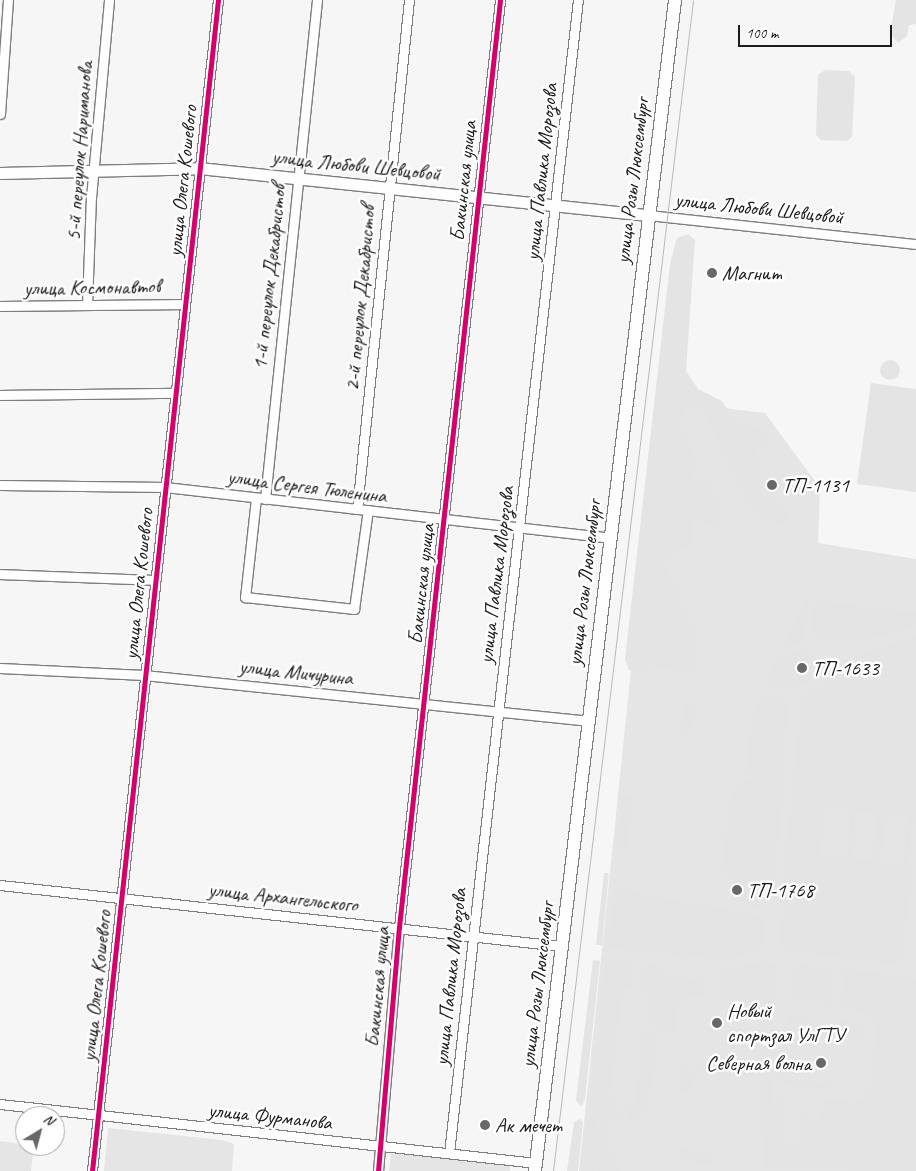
<!DOCTYPE html>
<html>
<head>
<meta charset="utf-8">
<style>
  body { margin:0 }
  #map { position:relative; width:916px; height:1171px; overflow:hidden; background:#f6f6f6; font-family:Caveat,sans-serif }
  div>[style] { position:absolute }
  .built>* { inset:0; background:#e5e5e5 }
  .green>* { inset:0; background:#e4e4e4; transform-origin:0 0 }
  .round { border-radius:50% }
  .roads { filter:drop-shadow(1px 0 #7e7e7e) drop-shadow(-1px 0 #7e7e7e) drop-shadow(0 1px #7e7e7e) drop-shadow(0 -1px #7e7e7e) }
  .minor>* { height:9px; margin:-4.5px; padding:0 4.5px; transform-origin:4.5px; border-radius:4.5px; background:#fefefe }
  .tertiary>* { height:11px; margin:-5.5px; padding:0 5.5px; transform-origin:5.5px; border-radius:5.5px; background:#fefefe }
  .secondary>* { height:12px; margin:-6px; padding:0 6px; transform-origin:6px; border-radius:6px; background:#fefefe }
  .tram>* { height:1px; margin:-0.5px; padding:0 0.5px; transform-origin:0.5px; border-radius:0.5px; background:#bababa }
  .cycleway>* { height:5px; margin:-2.5px; padding:0 2.5px; transform-origin:2.5px; border-radius:2.5px; background:#d6006c }
  .dots>* { width:14px; height:14px; translate:-50% -50%; box-sizing:border-box; border:2px solid #fff; border-radius:50% }
  span { translate:-50% -50%; white-space:nowrap; text-align:center; line-height:1.15; -webkit-text-stroke:5px #fff; paint-order:stroke }
  .street-label { font-size:21px; color:#1c1c1c }
  .poi-label { font-size:21px; color:#1c1c1c }
  .left { translate:0 -50%; text-align:left }
  .right { translate:-100% -50%; text-align:right }
  .north { position:absolute; left:15px; top:1106px; width:50px; height:50px; box-sizing:border-box; background:#fff; border:1px solid #a4a4a4; border-radius:50%; rotate:37deg; font-size:14px; font-weight:700; line-height:20px; text-align:center; color:#1c1c1c }
  .north::after { content:''; display:block; margin:auto; width:18px; height:22px; background:#686868; clip-path:polygon(50% 0,100% 100%,50% 72%,0 100%) }
  .scale { position:absolute; left:738px; top:25px; width:154px; height:22px; box-sizing:border-box; border:2px solid #1c1c1c; border-top:0; padding-left:6px; font-size:15px; line-height:18px; white-space:nowrap; color:#1c1c1c; -webkit-text-stroke:4px #fff; paint-order:stroke }
</style>
</head>
<body>
<div id="map">
  <div class="built">
    <div style="clip-path:polygon(659px 400px,765px 413px,820px 488px,818px 543px,916px 559px,916px 1171px,579px 1171px)"></div>
    <div style="clip-path:polygon(108px 1128px,222px 1140px,234px 1144px,232px 1171px,104px 1171px)"></div>
    <div style="clip-path:polygon(0 1141px,34px 1146px,31px 1171px,0 1171px)"></div>
    <div style="clip-path:polygon(391px 1153px,510px 1166px,510px 1171px,389px 1171px)"></div>
  </div>
  <div class="green">
    <div style="clip-path:polygon(896px 0,916px 0,916px 24px,909px 25px,907px 36px,898px 43px,890px 33px)"></div>
    <div style="clip-path:polygon(825px 70px,849px 71px,855px 77px,852px 137px,847px 141px,821px 140px,816px 135px,818px 75px)"></div>
    <div style="clip-path:polygon(688px 234px,695px 240px,686px 371px,698px 389px,722px 401px,734px 420px,766px 433px,767px 439px,756px 451px,764px 492px,791px 517px,777px 525px,749px 507px,701px 406px,687px 406px,679px 420px,696px 461px,691px 477px,698px 485px,707px 479px,722px 519px,713px 526px,693px 520px,692px 548px,678px 548px,662px 561px,697px 637px,698px 667px,688px 674px,653px 665px,639px 674px,629px 670px,625px 659px,670px 264px,677px 238px)"></div>
    <div class="round" style="left:880px;top:360px;width:20px;height:20px"></div>
    <div style="clip-path:polygon(871px 383px,916px 389px,916px 492px,857px 484px)"></div>
    <div style="clip-path:polygon(809px 595px,803px 641px,781px 650px,808px 596px)"></div>
    <div style="clip-path:polygon(821px 601px,916px 613px,916px 626px,885px 636px,819px 641px,811px 630px,814px 608px)"></div>
    <div style="clip-path:polygon(916px 636px,916px 655px,878px 649px)"></div>
    <div style="clip-path:polygon(806px 649px,814px 657px,812px 664px,794px 662px,793px 671px,812px 674px,810px 680px,797px 689px,766px 687px,777px 657px)"></div>
    <div style="clip-path:polygon(evenodd,873px 650px,916px 658px,916px 825px,911px 825px,906px 868px,912px 869px,911px 878px,784px 864px,802px 701px,853px 658px,873px 650px,825px 807px,852px 810px,847px 859px,820px 856px,825px 807px,873px 650px,855px 811px,878px 814px,872px 862px,850px 859px,855px 811px,873px 650px,886px 814px,909px 817px,903px 866px,881px 863px,886px 814px)"></div>
    <div style="clip-path:polygon(762px 696px,782px 698px,789px 704px,781px 779px,746px 776px,752px 715px)"></div>
    <div style="clip-path:polygon(687px 699px,695px 710px,689px 736px,678px 735px)"></div>
    <div style="clip-path:polygon(743px 779px,784px 784px,772px 899px,764px 907px,730px 904px,733px 874px,722px 873px,729px 801px)"></div>
    <div style="left:621px;top:796px;width:11px;height:54px;rotate:5deg"></div>
    <div style="clip-path:polygon(785px 867px,877px 876px,878px 892px,879px 876px,911px 880px,902px 960px,897px 964px,784px 951px,784px 944px,779px 951px)"></div>
    <div style="clip-path:polygon(604px 873px,609px 873px,602px 945px,596px 945px)"></div>
    <div style="clip-path:polygon(615px 889px,623px 891px,685px 956px,609px 948px)"></div>
    <div style="clip-path:polygon(626px 891px,764px 917px,765px 943px,752px 953px,729px 960px,687px 956px)"></div>
    <div style="clip-path:polygon(593px 960px,600px 961px,585px 1099px,581px 1107px,576px 1100px)"></div>
    <div style="clip-path:polygon(605px 960px,629px 964px,632px 984px,623px 990px,609px 1100px,616px 1105px,601px 1116px,591px 1132px,586px 1154px,593px 1171px,581px 1171px)"></div>
    <div style="clip-path:polygon(765px 961px,779px 969px,720px 1002px,720px 971px)"></div>
    <div style="clip-path:polygon(657px 964px,665px 975px,647px 991px,640px 986px,641px 970px,646px 964px)"></div>
    <div style="clip-path:polygon(800px 965px,835px 969px,831px 1002px,792px 969px)"></div>
    <div style="clip-path:polygon(845px 970px,891px 975px,841px 1003px)"></div>
    <div style="clip-path:polygon(778px 971px,769px 1059px,760px 1067px,754px 1066px,761px 1008px,733px 1004px,734px 996px)"></div>
    <div style="clip-path:polygon(791px 971px,831px 1005px,830px 1008px,819px 999px,790px 1001px)"></div>
    <div style="clip-path:polygon(699px 972px,706px 986px,704px 997px,679px 998px,674px 1033px,663px 1032px,645px 1012px,648px 993px,666px 976px,696px 979px)"></div>
    <div style="clip-path:polygon(895px 976px,916px 979px,916px 1171px,775px 1169px,776px 1091px,786px 1100px,782px 1142px,800px 1144px,805px 1101px,808px 1121px,819px 1122px,826px 1100px,857px 1102px,865px 1098px,870px 1090px,877px 1026px,868px 1014px,841px 1006px)"></div>
    <div style="clip-path:polygon(789px 1016px,807px 1016px,805px 1047px,784px 1039px)"></div>
    <div style="clip-path:polygon(841px 1020px,863px 1024px,859px 1038px,839px 1036px)"></div>
    <div style="clip-path:polygon(644px 1033px,674px 1038px,657px 1037px,648px 1111px,638px 1110px,637px 1121px,630px 1120px,623px 1106px,635px 1104px)"></div>
    <div style="clip-path:polygon(783px 1043px,788px 1043px,783px 1079px,830px 1084px,831px 1090px,780px 1082px)"></div>
    <div style="clip-path:polygon(701px 1063px,736px 1067px,760px 1069px,745px 1080px,699px 1074px,691px 1065px)"></div>
    <div style="clip-path:polygon(682px 1064px,693px 1079px,691px 1093px,679px 1092px,680px 1085px,686px 1085px,687px 1080px,681px 1079px)"></div>
    <div style="clip-path:polygon(769px 1072px,773px 1089px,772px 1169px,765px 1168px,763px 1161px,764px 1138px,757px 1113px,761px 1082px)"></div>
    <div style="clip-path:polygon(620px 1109px,625px 1120px,612px 1118px,608px 1131px,597px 1129px)"></div>
    <div style="clip-path:polygon(580px 1119px,583px 1122px,578px 1171px,567px 1171px,574px 1122px)"></div>
    <div style="clip-path:polygon(596px 1131px,608px 1133px,609px 1151px,622px 1171px,598px 1171px,590px 1155px)"></div>
    <div style="clip-path:polygon(680px 1149px,713px 1153px,712px 1164px,667px 1158px,679px 1158px)"></div>
  </div>
  <div class="roads">
    <div class="minor">
      <div style="left:0;top:114px;width:114px;rotate:-86deg"></div>
      <div style="left:648px;top:215px;width:270px;rotate:6.2deg"></div>
      <div style="left:87px;top:305px;width:107px;rotate:-87.9deg"></div>
      <div style="left:91px;top:198px;width:199px;rotate:-84.8deg"></div>
      <div style="left:0;top:306px;width:184px;rotate:-0.6deg"></div>
      <div style="left:0;top:395px;width:175px;rotate:-0.7deg"></div>
      <div style="left:0;top:485px;width:165px;rotate:0.7deg"></div>
      <div style="left:165px;top:487px;width:448px;rotate:6.5deg"></div>
      <div style="left:256px;top:498px;width:100px;rotate:96.3deg"></div>
      <div style="left:245px;top:597px;width:110px;rotate:6.3deg"></div>
      <div style="left:354px;top:609px;width:100px;rotate:-82deg"></div>
      <div style="left:265px;top:499px;width:502px;rotate:-84.05deg"></div>
      <div style="left:357px;top:509px;width:512px;rotate:-84.17deg"></div>
      <div style="left:0;top:574px;width:155px;rotate:2.2deg"></div>
      <div style="left:0;top:668px;width:144px;rotate:2.8deg"></div>
      <div style="left:144px;top:675px;width:446px;rotate:5.9deg"></div>
      <div style="left:0;top:885px;width:564px;rotate:6.21deg"></div>
      <div style="left:0;top:1104px;width:539px;rotate:6.28deg"></div>
      <div style="left:449px;top:1153px;width:1160px;rotate:-83.62deg"></div>
      <div style="left:92px;top:1171px;width:1178px;rotate:-83.86deg"></div>
      <div style="left:378px;top:1171px;width:245px;rotate:-85.1deg"></div>
      <div style="left:399px;top:927px;width:932px;rotate:-83.78deg"></div>
    </div>
    <div class="tertiary">
      <div style="left:0;top:173px;width:199px;rotate:-1.4deg"></div>
      <div style="left:199px;top:168px;width:451px;rotate:6deg"></div>
    </div>
    <div class="secondary">
      <div style="left:535px;top:1171px;width:1179px;rotate:-83.18deg"></div>
    </div>
  </div>
  <div class="tram">
    <div style="left:553px;top:1171px;width:1179px;rotate:-83.18deg"></div>
  </div>
  <div class="cycleway">
    <div style="left:92px;top:1171px;width:1178px;rotate:-83.86deg"></div>
    <div style="left:378px;top:1171px;width:245px;rotate:-85.1deg"></div>
    <div style="left:399px;top:927px;width:932px;rotate:-83.78deg"></div>
  </div>
  <div class="dots">
    <div style="left:712px;top:273px;background:#686868"></div>
    <div style="left:772px;top:485px;background:#686868"></div>
    <div style="left:802px;top:668px;background:#686868"></div>
    <div style="left:737px;top:890px;background:#686868"></div>
    <div style="left:717px;top:1023px;background:#686868"></div>
    <div style="left:821px;top:1063px;background:#686868"></div>
    <div style="left:485px;top:1125px;background:#686868"></div>
  </div>
  <div class="street-label">
    <span style="left:79px;top:151px;rotate:-86deg">5-й переулок Нариманова</span>
    <span style="left:356px;top:165px;rotate:6deg">улица Любови Шевцовой</span>
    <span style="left:541px;top:172px;rotate:-84deg">улица Павлика Морозова</span>
    <span style="left:182px;top:181px;rotate:-84deg">улица Олега Кошевого</span>
    <span style="left:463px;top:181px;rotate:-84deg">Бакинская улица</span>
    <span style="left:632px;top:181px;rotate:-83deg">улица Розы Люксембург</span>
    <span style="left:759px;top:208px;rotate:6deg">улица Любови Шевцовой</span>
    <span style="left:269px;top:277px;rotate:-84deg">1-й переулок Декабристов</span>
    <span style="left:92px;top:287px;rotate:-1deg">улица Космонавтов</span>
    <span style="left:360px;top:298px;rotate:-85deg">2-й переулок Декабристов</span>
    <span style="left:307px;top:486px;rotate:7deg">улица Сергея Тюленина</span>
    <span style="left:496px;top:575px;rotate:-83deg">улица Павлика Морозова</span>
    <span style="left:584px;top:583px;rotate:-83deg">улица Розы Люксембург</span>
    <span style="left:138px;top:584px;rotate:-84deg">улица Олега Кошевого</span>
    <span style="left:421px;top:584px;rotate:-84deg">Бакинская улица</span>
    <span style="left:296px;top:672px;rotate:6deg">улица Мичурина</span>
    <span style="left:283px;top:897px;rotate:6deg">улица Архангельского</span>
    <span style="left:450px;top:977px;rotate:-84deg">улица Павлика Морозова</span>
    <span style="left:537px;top:985px;rotate:-83deg">улица Розы Люксембург</span>
    <span style="left:96px;top:986px;rotate:-84deg">улица Олега Кошевого</span>
    <span style="left:377px;top:987px;rotate:-85deg">Бакинская улица</span>
    <span style="left:270px;top:1116px;rotate:6deg">улица Фурманова</span>
  </div>
  <div class="poi-label">
    <span class="left" style="left:722px;top:273px">Магнит</span>
    <span class="left" style="left:782px;top:485px">ТП-1131</span>
    <span class="left" style="left:812px;top:668px">ТП-1633</span>
    <span class="left" style="left:747px;top:890px">ТП-1768</span>
    <span class="left" style="left:727px;top:1023px">Новый<br>спортзал УлГТУ</span>
    <span class="right" style="left:811px;top:1063px">Северная волна</span>
    <span class="left" style="left:495px;top:1125px">Ак мечет</span>
  </div>
  <div class="north">N</div>
  <div class="scale">100 m</div>
</div>
</body>
</html>
